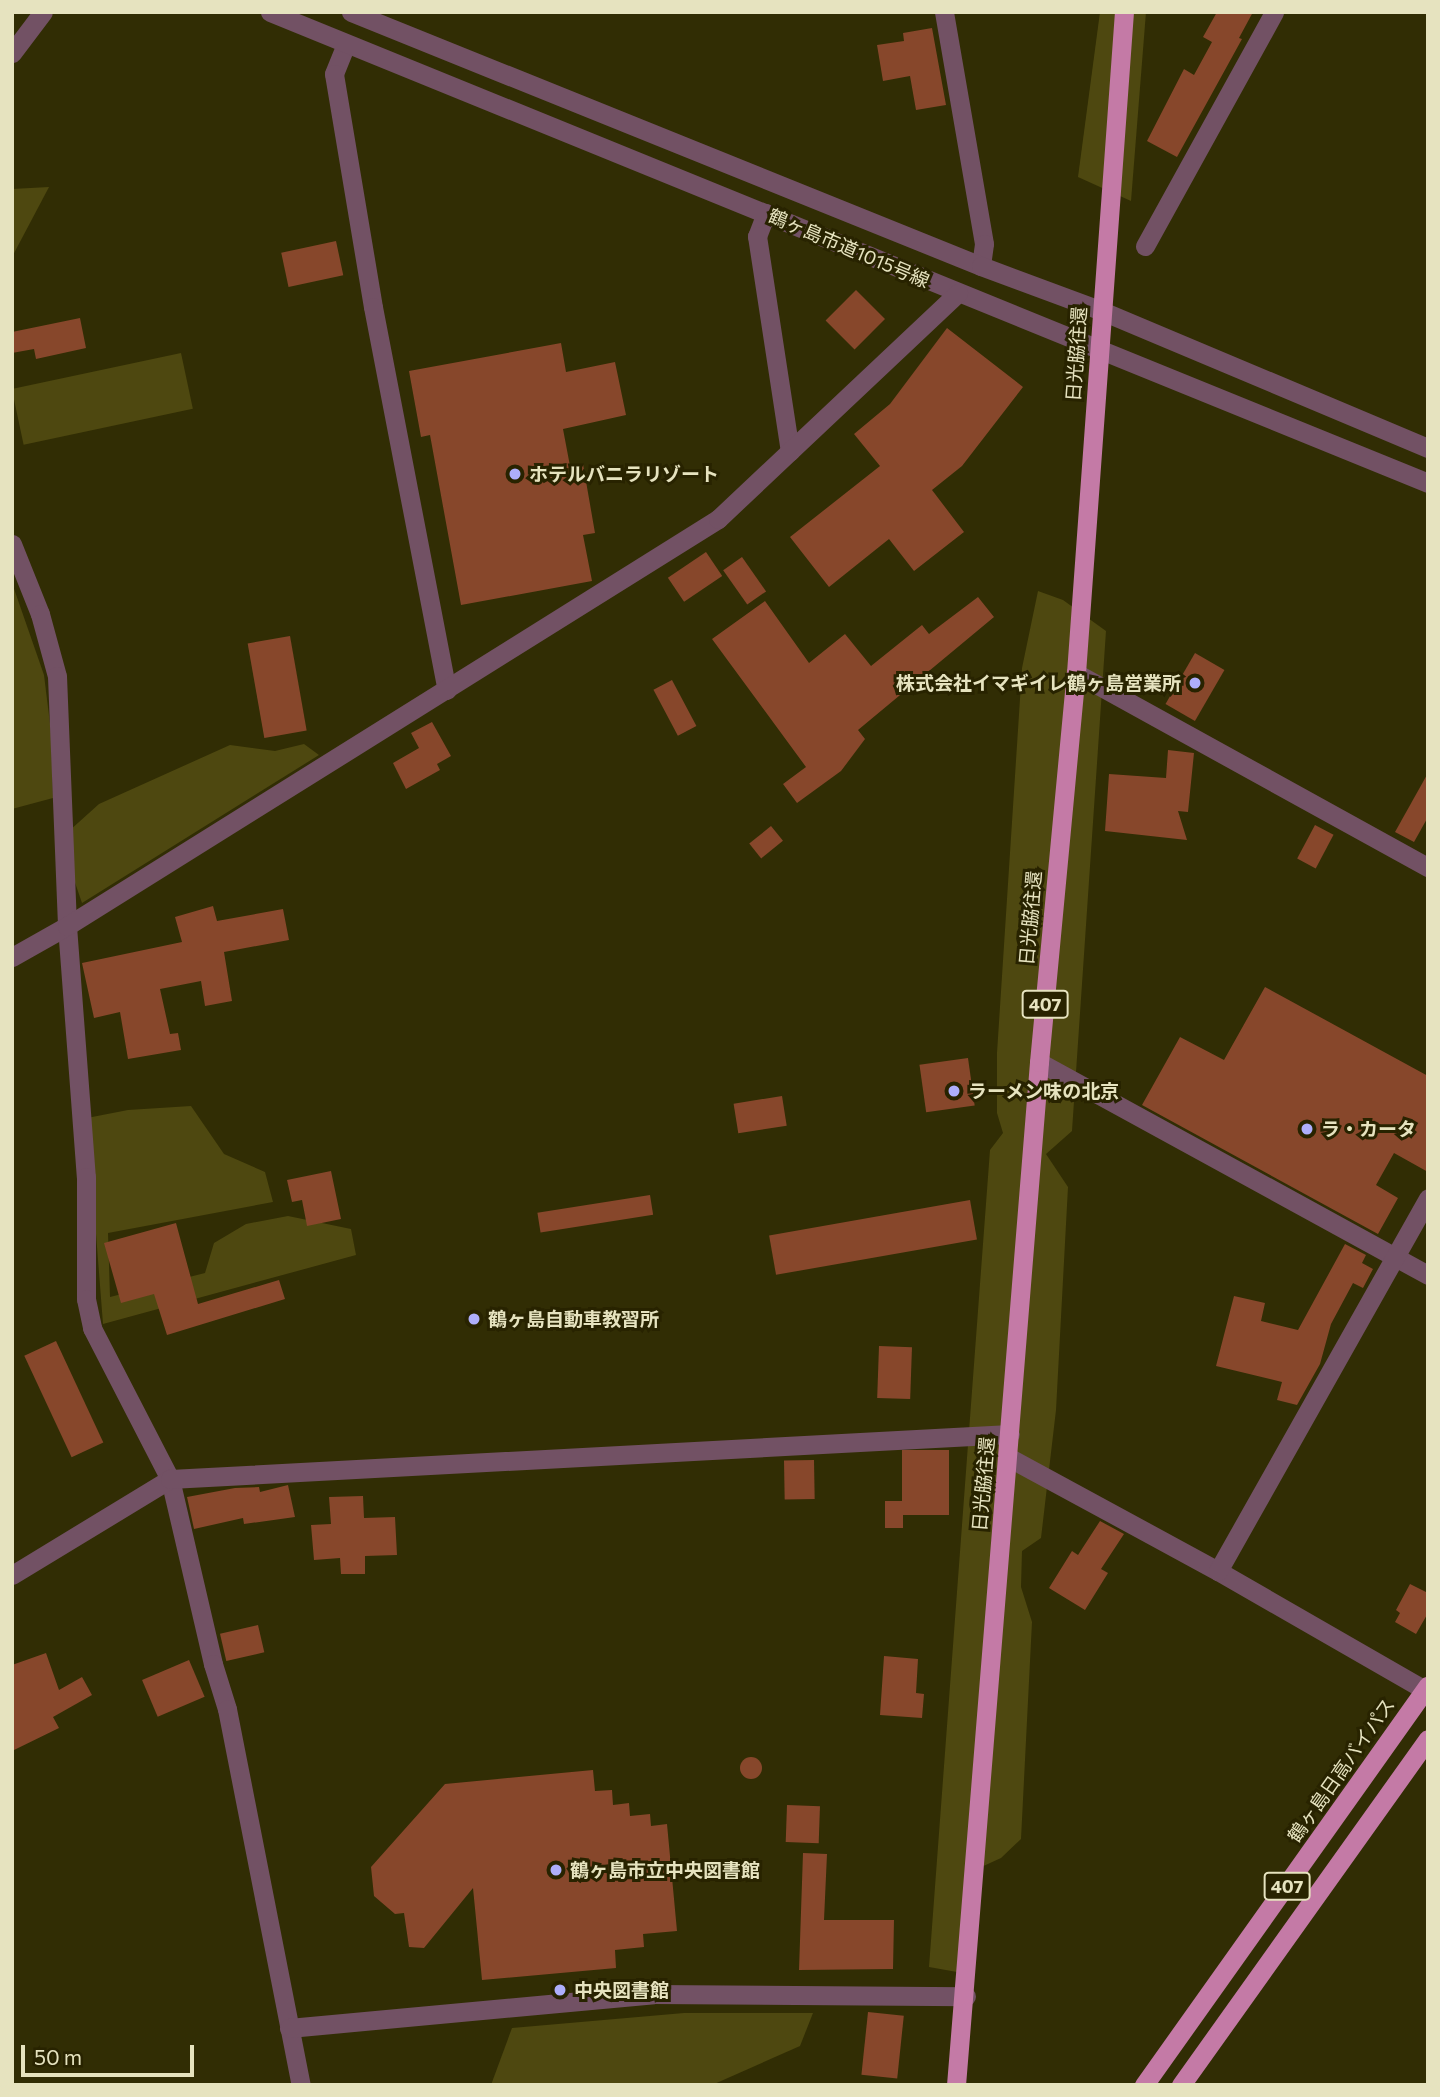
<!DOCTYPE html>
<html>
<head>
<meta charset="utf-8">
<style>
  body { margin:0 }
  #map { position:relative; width:1440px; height:2097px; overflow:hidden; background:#312d04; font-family:Commissioner,"Noto Sans JP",sans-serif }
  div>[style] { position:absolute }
  .green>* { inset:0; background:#4e4810; transform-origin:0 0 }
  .building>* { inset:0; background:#87472b; transform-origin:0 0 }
  .round { border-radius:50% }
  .minor>* { height:19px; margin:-9.5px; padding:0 9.5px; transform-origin:9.5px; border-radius:9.5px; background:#725164 }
  .tertiary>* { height:19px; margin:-9.5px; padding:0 9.5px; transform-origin:9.5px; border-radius:9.5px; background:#725164 }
  .trunk>* { height:19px; margin:-9.5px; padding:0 9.5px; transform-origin:9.5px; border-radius:9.5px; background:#c47aa6 }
  .dots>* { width:19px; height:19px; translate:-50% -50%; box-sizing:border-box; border:4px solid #282300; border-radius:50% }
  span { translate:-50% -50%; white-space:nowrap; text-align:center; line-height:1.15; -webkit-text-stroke:6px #282300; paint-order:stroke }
  .shield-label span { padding:2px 5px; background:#282300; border:2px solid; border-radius:5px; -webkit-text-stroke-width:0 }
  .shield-label { font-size:18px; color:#e6e3bf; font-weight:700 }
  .street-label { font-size:19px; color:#e6e3bf }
  .poi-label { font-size:19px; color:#e6e3bf; font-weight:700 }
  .left { translate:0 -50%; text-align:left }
  .right { translate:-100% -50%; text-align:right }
  .frame { position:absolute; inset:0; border:14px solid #e6e3bf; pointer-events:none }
  .scale { position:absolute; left:21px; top:2045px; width:173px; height:32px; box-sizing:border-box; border:4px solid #e6e3bf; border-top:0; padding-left:9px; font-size:21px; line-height:24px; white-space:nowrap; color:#e6e3bf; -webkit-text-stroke:5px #282300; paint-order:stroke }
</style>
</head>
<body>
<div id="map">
  <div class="green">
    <div style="clip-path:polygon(1100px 12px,1146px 12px,1131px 201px,1078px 177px)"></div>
    <div style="clip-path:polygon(49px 187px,12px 257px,12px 189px)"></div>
    <div style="left:181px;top:353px;width:57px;height:173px;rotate:78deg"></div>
    <div style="clip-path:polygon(12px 583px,44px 675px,51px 732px,53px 798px,12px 809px)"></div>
    <div style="clip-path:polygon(1038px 591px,1063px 600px,1106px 631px,1072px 1131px,1046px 1154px,1068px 1187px,1056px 1410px,1041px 1538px,1022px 1551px,1021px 1587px,1032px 1622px,1021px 1839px,1001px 1858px,966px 1874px,957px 1972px,929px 1967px,990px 1150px,1003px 1133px,997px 1113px,997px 1053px,1022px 668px)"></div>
    <div style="clip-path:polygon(304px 744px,319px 755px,82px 903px,69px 865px,69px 831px,99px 804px,230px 745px,275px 751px)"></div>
    <div style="clip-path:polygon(191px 1106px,224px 1154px,265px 1172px,273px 1202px,108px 1233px,110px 1297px,205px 1273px,214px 1243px,246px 1224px,288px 1216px,351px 1229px,356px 1255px,103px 1324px,87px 1118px,128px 1110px)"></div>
    <div style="clip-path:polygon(684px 2013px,813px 2013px,800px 2046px,712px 2085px,491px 2085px,512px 2028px)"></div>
  </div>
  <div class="building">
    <div style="clip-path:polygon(1217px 12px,1253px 12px,1239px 38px,1242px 39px,1177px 157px,1147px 141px,1184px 69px,1194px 75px,1212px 42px,1203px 37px)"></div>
    <div style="clip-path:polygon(932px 28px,946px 105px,916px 110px,910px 76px,883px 81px,877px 45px,904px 41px,903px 33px)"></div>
    <div style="left:336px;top:241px;width:35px;height:56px;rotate:78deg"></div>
    <div style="left:856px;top:290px;width:41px;height:43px;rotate:45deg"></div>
    <div style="clip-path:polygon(80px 318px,86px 348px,36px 359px,34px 349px,12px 353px,12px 332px)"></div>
    <div style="clip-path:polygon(947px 328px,1023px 387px,962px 466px,932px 490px,964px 532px,914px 571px,889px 539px,829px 587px,790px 537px,880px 466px,854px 434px,890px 404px)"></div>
    <div style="clip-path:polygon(561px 343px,566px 372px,615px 362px,626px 415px,563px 429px,570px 466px,583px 464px,595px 533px,583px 535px,592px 581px,461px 605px,430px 435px,421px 437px,409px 371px)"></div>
    <div style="left:706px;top:552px;width:29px;height:46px;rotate:56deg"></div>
    <div style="left:742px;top:557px;width:42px;height:23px;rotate:55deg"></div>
    <div style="clip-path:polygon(978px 597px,994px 617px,858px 730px,865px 739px,841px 771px,797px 803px,783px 784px,806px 767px,712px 639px,765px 601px,809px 663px,845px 634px,871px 666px,922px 625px,929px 634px)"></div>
    <div style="left:290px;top:636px;width:96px;height:43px;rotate:80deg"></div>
    <div style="left:1195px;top:653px;width:34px;height:59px;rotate:30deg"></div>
    <div style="left:672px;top:680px;width:52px;height:21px;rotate:62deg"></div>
    <div style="clip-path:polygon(432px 722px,451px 756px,437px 764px,440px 770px,406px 789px,393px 763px,419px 748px,411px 733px)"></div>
    <div style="clip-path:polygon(1168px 750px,1194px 753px,1188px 812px,1178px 811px,1187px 840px,1105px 831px,1109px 774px,1166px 778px)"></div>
    <div style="clip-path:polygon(1428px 773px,1428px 817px,1414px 842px,1395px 832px)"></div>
    <div style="left:1315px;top:825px;width:21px;height:38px;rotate:28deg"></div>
    <div style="left:771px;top:826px;width:19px;height:28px;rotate:51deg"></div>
    <div style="clip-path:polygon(213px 906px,217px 921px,283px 909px,289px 940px,224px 952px,232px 1001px,205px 1006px,201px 981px,160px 989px,170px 1034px,178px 1033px,181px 1050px,128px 1059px,120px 1012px,94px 1018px,82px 963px,182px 942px,175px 917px)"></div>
    <div style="clip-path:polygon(1265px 987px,1428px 1076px,1428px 1172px,1394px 1153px,1376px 1185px,1398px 1198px,1378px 1234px,1142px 1105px,1180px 1037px,1224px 1060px)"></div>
    <div style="left:968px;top:1058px;width:48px;height:49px;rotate:82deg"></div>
    <div style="left:782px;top:1096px;width:30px;height:49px;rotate:81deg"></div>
    <div style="clip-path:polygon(331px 1171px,341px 1219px,307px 1226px,302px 1200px,292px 1202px,287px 1180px)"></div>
    <div style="left:650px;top:1195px;width:20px;height:114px;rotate:81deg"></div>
    <div style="left:970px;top:1200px;width:40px;height:204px;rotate:80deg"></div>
    <div style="clip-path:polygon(176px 1223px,198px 1304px,279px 1280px,285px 1299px,167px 1335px,154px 1294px,121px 1303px,104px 1243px)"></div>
    <div style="clip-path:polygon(1345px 1244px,1366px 1255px,1362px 1263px,1373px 1269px,1363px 1288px,1353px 1283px,1331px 1324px,1320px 1364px,1297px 1405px,1277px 1400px,1282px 1382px,1216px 1366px,1234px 1296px,1265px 1303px,1261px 1321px,1298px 1330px)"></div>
    <div style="left:56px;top:1341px;width:112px;height:35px;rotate:65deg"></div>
    <div style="left:879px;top:1346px;width:33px;height:52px;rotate:2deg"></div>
    <div style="left:949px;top:1450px;width:65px;height:47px;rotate:90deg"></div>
    <div style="left:814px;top:1460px;width:39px;height:30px;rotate:89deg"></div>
    <div style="clip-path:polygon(288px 1485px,295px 1517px,244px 1524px,243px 1518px,194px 1529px,187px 1497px,235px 1488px,259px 1487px,260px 1492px)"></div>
    <div style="clip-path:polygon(363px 1496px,364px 1518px,395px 1517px,397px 1555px,365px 1556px,365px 1574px,341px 1574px,340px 1558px,314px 1560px,311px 1525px,331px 1524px,329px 1497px)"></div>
    <div style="left:903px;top:1501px;width:27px;height:18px;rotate:90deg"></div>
    <div style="clip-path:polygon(1100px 1521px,1124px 1534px,1101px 1569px,1108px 1573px,1085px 1610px,1049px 1588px,1072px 1551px,1078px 1555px)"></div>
    <div style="clip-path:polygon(1410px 1584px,1428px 1593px,1428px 1613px,1416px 1634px,1395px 1622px,1400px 1613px,1396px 1610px)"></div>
    <div style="left:258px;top:1625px;width:28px;height:39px;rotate:77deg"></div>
    <div style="clip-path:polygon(46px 1653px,59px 1690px,82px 1677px,92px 1695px,53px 1717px,59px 1728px,12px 1751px,12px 1665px)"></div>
    <div style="clip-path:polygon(884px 1656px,918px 1659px,916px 1693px,924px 1694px,922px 1718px,880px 1715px)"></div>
    <div style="left:189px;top:1660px;width:40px;height:51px;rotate:67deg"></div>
    <div class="round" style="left:740px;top:1757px;width:22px;height:22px"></div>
    <div style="clip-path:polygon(593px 1770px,595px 1791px,612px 1790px,613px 1805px,629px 1803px,630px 1816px,650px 1814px,651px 1826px,667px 1824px,677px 1931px,643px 1934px,644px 1947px,615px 1950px,616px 1968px,482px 1980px,473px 1888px,424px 1948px,409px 1947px,404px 1913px,395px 1914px,374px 1896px,371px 1867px,445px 1784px)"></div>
    <div style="left:787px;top:1805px;width:33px;height:37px;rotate:2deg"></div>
    <div style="clip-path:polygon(803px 1853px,827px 1854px,824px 1920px,894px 1920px,893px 1969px,799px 1970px)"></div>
    <div style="left:868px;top:2012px;width:36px;height:63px;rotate:6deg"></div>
  </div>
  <div class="minor">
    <div style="left:944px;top:12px;width:235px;rotate:80.2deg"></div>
    <div style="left:984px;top:244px;width:22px;rotate:98deg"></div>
    <div style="left:346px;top:44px;width:32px;rotate:112deg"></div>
    <div style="left:334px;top:74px;width:236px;rotate:80.5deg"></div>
    <div style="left:373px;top:307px;width:390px;rotate:79.1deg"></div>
    <div style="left:12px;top:53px;width:51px;rotate:-52.9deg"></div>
    <div style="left:766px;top:213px;width:25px;rotate:111deg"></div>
    <div style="left:757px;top:236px;width:218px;rotate:81.3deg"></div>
    <div style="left:1145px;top:246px;width:267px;rotate:-61.1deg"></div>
    <div style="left:12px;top:544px;width:75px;rotate:68.2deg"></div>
    <div style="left:40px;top:614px;width:64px;rotate:74.7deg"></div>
    <div style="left:57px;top:676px;width:250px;rotate:87.7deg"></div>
    <div style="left:67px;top:926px;width:252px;rotate:85.7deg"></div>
    <div style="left:86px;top:1177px;width:122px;rotate:90deg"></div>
    <div style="left:86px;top:1299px;width:30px;rotate:78deg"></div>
    <div style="left:92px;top:1328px;width:170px;rotate:62.7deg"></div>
    <div style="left:170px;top:1479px;width:190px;rotate:76.9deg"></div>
    <div style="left:213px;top:1664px;width:47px;rotate:72.7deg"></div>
    <div style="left:227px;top:1709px;width:383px;rotate:78.9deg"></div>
    <div style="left:1076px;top:673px;width:402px;rotate:28.9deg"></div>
    <div style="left:1039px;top:1062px;width:443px;rotate:28.7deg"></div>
    <div style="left:1008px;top:1457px;width:239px;rotate:28.5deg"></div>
    <div style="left:1218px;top:1571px;width:239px;rotate:29.9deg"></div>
    <div style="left:1218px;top:1571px;width:428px;rotate:-60.6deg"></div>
    <div style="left:12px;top:1575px;width:185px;rotate:-31.3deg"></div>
    <div style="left:170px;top:1479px;width:841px;rotate:-3.07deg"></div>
  </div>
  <div class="tertiary">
    <div style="left:270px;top:12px;width:1250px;rotate:22.13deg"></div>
    <div style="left:351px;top:12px;width:679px;rotate:21.96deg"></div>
    <div style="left:981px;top:266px;width:129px;rotate:20.4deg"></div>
    <div style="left:1102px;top:311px;width:354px;rotate:22.8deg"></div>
    <div style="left:12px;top:957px;width:63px;rotate:-29.4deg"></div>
    <div style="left:67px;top:926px;width:768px;rotate:-32.01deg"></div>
    <div style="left:718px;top:519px;width:330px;rotate:-43.3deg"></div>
    <div style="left:289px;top:2028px;width:366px;rotate:-5.3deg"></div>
    <div style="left:653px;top:1994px;width:313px;rotate:0.4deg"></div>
  </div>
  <div class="trunk">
    <div style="left:956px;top:2085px;width:1026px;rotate:-85.36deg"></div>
    <div style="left:1039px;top:1062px;width:391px;rotate:-84.6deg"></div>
    <div style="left:1076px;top:673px;width:663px;rotate:-85.85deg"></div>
    <div style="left:1144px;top:2085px;width:490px;rotate:-54.6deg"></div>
    <div style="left:1181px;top:2085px;width:425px;rotate:-54.5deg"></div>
  </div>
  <div class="dots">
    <div style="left:515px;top:474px;background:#aeaefb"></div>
    <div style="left:1195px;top:683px;background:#aeaefb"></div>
    <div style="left:954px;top:1091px;background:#aeaefb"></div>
    <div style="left:1307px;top:1129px;background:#aeaefb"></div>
    <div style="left:474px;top:1319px;background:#aeaefb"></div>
    <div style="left:556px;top:1870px;background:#aeaefb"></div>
    <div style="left:560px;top:1990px;background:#aeaefb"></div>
  </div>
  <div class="shield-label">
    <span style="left:1045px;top:1004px">407</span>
    <span style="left:1287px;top:1886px">407</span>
  </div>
  <div class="street-label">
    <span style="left:849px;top:248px;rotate:23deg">鶴ヶ島市道1015号線</span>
    <span style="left:1076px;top:354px;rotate:-86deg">日光脇往還</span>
    <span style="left:1030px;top:918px;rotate:-85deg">日光脇往還</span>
    <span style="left:983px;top:1484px;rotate:-85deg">日光脇往還</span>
    <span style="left:1341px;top:1770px;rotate:-55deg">鶴ヶ島日高バイパス</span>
  </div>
  <div class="poi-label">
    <span class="left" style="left:529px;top:474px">ホテルバニラリゾート</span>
    <span class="right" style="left:1181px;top:683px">株式会社イマギイレ鶴ヶ島営業所</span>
    <span class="left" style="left:968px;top:1091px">ラーメン味の北京</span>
    <span class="left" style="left:1321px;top:1129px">ラ・カータ</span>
    <span class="left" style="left:488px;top:1319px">鶴ヶ島自動車教習所</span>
    <span class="left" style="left:570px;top:1870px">鶴ヶ島市立中央図書館</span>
    <span class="left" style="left:574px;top:1990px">中央図書館</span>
  </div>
  <div class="frame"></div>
  <div class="scale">50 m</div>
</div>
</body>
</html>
